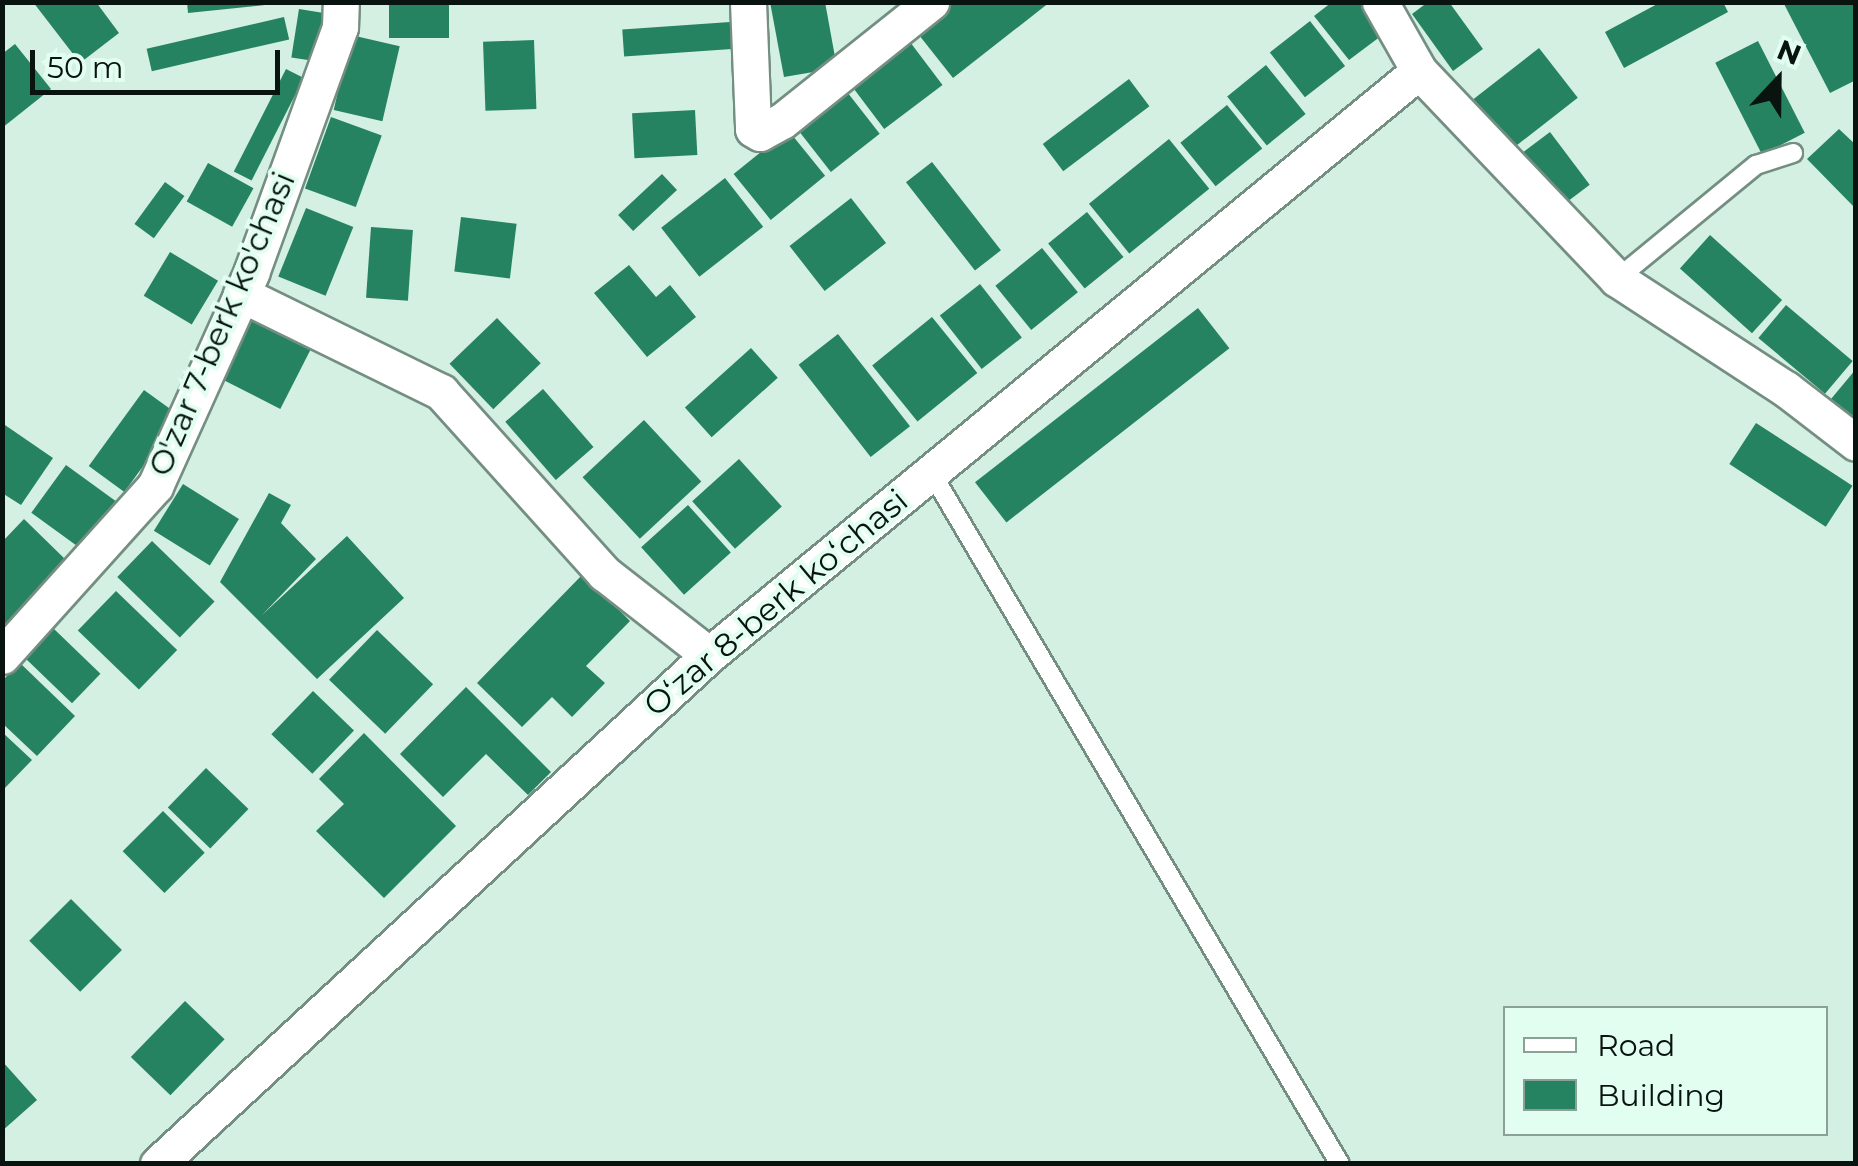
<!DOCTYPE html>
<html>
<head>
<meta charset="utf-8">
<style>
  body { margin:0 }
  #map { position:relative; width:1858px; height:1166px; overflow:hidden; background:#d4f0e2; font-family:Montserrat,sans-serif }
  div>[style] { position:absolute }
  .building>* { inset:0; background:#268361; transform-origin:0 0 }
  .roads { filter:drop-shadow(2px 0 #748e82) drop-shadow(-2px 0 #748e82) drop-shadow(0 2px #748e82) drop-shadow(0 -2px #748e82) }
  .lane>* { height:18px; margin:-9px; padding:0 9px; transform-origin:9px; border-radius:9px; background:#fff }
  .street>* { height:35px; margin:-17.5px; padding:0 17.5px; transform-origin:17.5px; border-radius:17.5px; background:#fff }
  span { translate:-50% -50%; white-space:nowrap; text-align:center; line-height:1.15; -webkit-text-stroke:8px #e1fef0; paint-order:stroke }
  .street-label { font-size:32px; color:#09130f }
  .frame { position:absolute; inset:0; border:5px solid #09130f; pointer-events:none }
  .legend { position:absolute; left:1503px; top:1006px; width:325px; height:130px; box-sizing:border-box; background:#e1fef0; border:2px solid #8ba096; margin:0; padding:12px 18px; list-style:none; font-size:30px; color:#09130f }
  .legend li { display:flex; align-items:center; gap:20px; height:50px }
  .legend b { width:50px; border:2px solid #8ba096 }
  .north { position:absolute; left:1728px; top:30px; width:100px; height:100px; -webkit-text-stroke:8px #e1fef0; paint-order:stroke; rotate:22deg; font-size:28px; font-weight:700; line-height:40px; text-align:center; color:#09130f }
  .north::after { content:''; display:block; margin:auto; width:35px; height:45px; background:#09130f; clip-path:polygon(50% 0,100% 100%,50% 72%,0 100%) }
  .scale { position:absolute; left:30px; top:50px; width:250px; height:45px; box-sizing:border-box; border:5px solid #09130f; border-top:0; padding-left:12px; font-size:30px; line-height:35px; white-space:nowrap; color:#09130f; -webkit-text-stroke:8px #e1fef0; paint-order:stroke }
</style>
</head>
<body>
<div id="map">
  <div class="building">
    <div style="clip-path:polygon(33px 2px,96px 2px,119px 33px,80px 63px)"></div>
    <div style="clip-path:polygon(187px 2px,265px 2px,265px 5px,188px 13px)"></div>
    <div style="left:389px;top:2px;width:60px;height:36px"></div>
    <div style="clip-path:polygon(770px 2px,825px 2px,837px 68px,784px 77px)"></div>
    <div style="clip-path:polygon(951px 2px,1050px 2px,953px 78px,915px 30px)"></div>
    <div style="clip-path:polygon(1332px 2px,1361px 2px,1385px 33px,1349px 60px,1314px 16px)"></div>
    <div style="clip-path:polygon(1428px 2px,1449px 2px,1483px 49px,1453px 71px,1412px 14px)"></div>
    <div style="clip-path:polygon(1661px 2px,1723px 2px,1728px 12px,1624px 68px,1605px 32px)"></div>
    <div style="clip-path:polygon(1783px 2px,1856px 2px,1856px 80px,1830px 93px)"></div>
    <div style="left:299px;top:9px;width:25px;height:49px;rotate:9deg"></div>
    <div style="left:284px;top:17px;width:23px;height:141px;rotate:77deg"></div>
    <div style="left:1310px;top:21px;width:57px;height:51px;rotate:52deg"></div>
    <div style="left:730px;top:22px;width:27px;height:108px;rotate:86deg"></div>
    <div style="left:351px;top:35px;width:50px;height:77px;rotate:13deg"></div>
    <div style="left:907px;top:38px;width:59px;height:73px;rotate:53deg"></div>
    <div style="left:534px;top:40px;width:69px;height:51px;rotate:88deg"></div>
    <div style="left:1758px;top:41px;width:103px;height:48px;rotate:63deg"></div>
    <div style="clip-path:polygon(15px 44px,51px 89px,2px 128px,2px 54px)"></div>
    <div style="left:1539px;top:48px;width:63px;height:83px;rotate:52deg"></div>
    <div style="left:1266px;top:65px;width:63px;height:50px;rotate:51deg"></div>
    <div style="left:286px;top:69px;width:20px;height:115px;rotate:27deg"></div>
    <div style="left:1129px;top:79px;width:34px;height:108px;rotate:53deg"></div>
    <div style="left:844px;top:88px;width:58px;height:62px;rotate:52deg"></div>
    <div style="left:1227px;top:105px;width:56px;height:60px;rotate:51deg"></div>
    <div style="left:695px;top:110px;width:45px;height:63px;rotate:87deg"></div>
    <div style="left:331px;top:117px;width:54px;height:76px;rotate:20deg"></div>
    <div style="clip-path:polygon(1839px 129px,1856px 145px,1856px 209px,1807px 159px)"></div>
    <div style="left:788px;top:130px;width:59px;height:70px;rotate:51deg"></div>
    <div style="left:1550px;top:132px;width:66px;height:36px;rotate:53deg"></div>
    <div style="left:1169px;top:139px;width:64px;height:103px;rotate:51deg"></div>
    <div style="left:932px;top:162px;width:112px;height:33px;rotate:52deg"></div>
    <div style="left:208px;top:163px;width:52px;height:44px;rotate:29deg"></div>
    <div style="left:662px;top:174px;width:22px;height:60px;rotate:47deg"></div>
    <div style="left:725px;top:178px;width:62px;height:81px;rotate:52deg"></div>
    <div style="left:165px;top:182px;width:24px;height:52px;rotate:36deg"></div>
    <div style="left:851px;top:198px;width:57px;height:78px;rotate:52deg"></div>
    <div style="left:306px;top:208px;width:51px;height:74px;rotate:22deg"></div>
    <div style="left:1087px;top:212px;width:58px;height:50px;rotate:51deg"></div>
    <div style="left:461px;top:217px;width:56px;height:55px;rotate:7deg"></div>
    <div style="left:371px;top:227px;width:42px;height:71px;rotate:4deg"></div>
    <div style="left:1710px;top:235px;width:97px;height:45px;rotate:42deg"></div>
    <div style="left:1042px;top:248px;width:57px;height:60px;rotate:51deg"></div>
    <div style="left:170px;top:252px;width:56px;height:51px;rotate:31deg"></div>
    <div style="clip-path:polygon(629px 265px,656px 297px,670px 285px,696px 317px,647px 357px,594px 293px)"></div>
    <div style="left:980px;top:284px;width:68px;height:51px;rotate:52deg"></div>
    <div style="left:248px;top:305px;width:76px;height:78px;rotate:27deg"></div>
    <div style="left:1786px;top:305px;width:87px;height:43px;rotate:40deg"></div>
    <div style="left:1198px;top:308px;width:51px;height:283px;rotate:52deg"></div>
    <div style="left:932px;top:317px;width:72px;height:77px;rotate:51deg"></div>
    <div style="left:497px;top:318px;width:63px;height:66px;rotate:46deg"></div>
    <div style="left:838px;top:334px;width:117px;height:50px;rotate:52deg"></div>
    <div style="left:751px;top:348px;width:40px;height:89px;rotate:48deg"></div>
    <div style="clip-path:polygon(1856px 369px,1856px 419px,1831px 399px)"></div>
    <div style="left:543px;top:389px;width:77px;height:50px;rotate:49deg"></div>
    <div style="left:144px;top:390px;width:44px;height:94px;rotate:36deg"></div>
    <div style="left:644px;top:420px;width:84px;height:84px;rotate:47deg"></div>
    <div style="clip-path:polygon(2px 423px,53px 458px,21px 505px,2px 493px)"></div>
    <div style="left:1756px;top:423px;width:115px;height:49px;rotate:33deg"></div>
    <div style="left:739px;top:459px;width:64px;height:63px;rotate:48deg"></div>
    <div style="left:66px;top:465px;width:66px;height:59px;rotate:36deg"></div>
    <div style="left:183px;top:484px;width:66px;height:55px;rotate:32deg"></div>
    <div style="clip-path:polygon(269px 493px,291px 505px,281px 523px,316px 559px,262px 615px,347px 536px,404px 598px,317px 679px,220px 582px)"></div>
    <div style="left:688px;top:505px;width:64px;height:63px;rotate:48deg"></div>
    <div style="clip-path:polygon(24px 519px,67px 561px,2px 629px,2px 542px)"></div>
    <div style="left:152px;top:541px;width:87px;height:50px;rotate:44deg"></div>
    <div style="clip-path:polygon(583px 574px,630px 621px,586px 666px,605px 683px,572px 717px,552px 697px,522px 727px,477px 683px)"></div>
    <div style="left:116px;top:591px;width:85px;height:55px;rotate:44deg"></div>
    <div style="left:53px;top:628px;width:66px;height:41px;rotate:44deg"></div>
    <div style="left:377px;top:630px;width:78px;height:69px;rotate:44deg"></div>
    <div style="clip-path:polygon(20px 663px,75px 716px,37px 756px,2px 723px,2px 681px)"></div>
    <div style="clip-path:polygon(466px 687px,551px 772px,528px 795px,486px 754px,443px 797px,400px 754px)"></div>
    <div style="left:313px;top:691px;width:57px;height:60px;rotate:44deg"></div>
    <div style="clip-path:polygon(2px 732px,32px 760px,2px 791px)"></div>
    <div style="clip-path:polygon(364px 733px,456px 826px,384px 898px,316px 831px,344px 804px,319px 779px)"></div>
    <div style="left:206px;top:768px;width:59px;height:55px;rotate:44deg"></div>
    <div style="left:163px;top:811px;width:59px;height:57px;rotate:45deg"></div>
    <div style="left:71px;top:899px;width:72px;height:59px;rotate:45deg"></div>
    <div style="left:185px;top:1001px;width:55px;height:78px;rotate:44deg"></div>
    <div style="clip-path:polygon(2px 1061px,37px 1100px,2px 1131px)"></div>
  </div>
  <div class="roads">
    <div class="lane">
      <div style="left:1617px;top:279px;width:180px;rotate:-39.4deg"></div>
      <div style="left:1756px;top:165px;width:39px;rotate:-18deg"></div>
      <div style="left:931px;top:472px;width:804px;rotate:59.42deg"></div>
    </div>
    <div class="street">
      <div style="left:748px;top:2px;width:127px;rotate:87.7deg"></div>
      <div style="left:753px;top:129px;width:8px;rotate:30deg"></div>
      <div style="left:760px;top:133px;width:25px;rotate:-29deg"></div>
      <div style="left:782px;top:121px;width:191px;rotate:-38.6deg"></div>
      <div style="left:1380px;top:2px;width:79px;rotate:60.5deg"></div>
      <div style="left:1419px;top:71px;width:287px;rotate:46.4deg"></div>
      <div style="left:1617px;top:279px;width:202px;rotate:33.1deg"></div>
      <div style="left:1786px;top:389px;width:88px;rotate:37.6deg"></div>
      <div style="left:241px;top:294px;width:223px;rotate:26.1deg"></div>
      <div style="left:441px;top:392px;width:244px;rotate:48deg"></div>
      <div style="left:604px;top:573px;width:133px;rotate:38deg"></div>
      <div style="left:2px;top:656px;width:229px;rotate:-48deg"></div>
      <div style="left:155px;top:486px;width:234px;rotate:-65.7deg"></div>
      <div style="left:251px;top:273px;width:262px;rotate:-70.1deg"></div>
      <div style="left:340px;top:27px;width:25px;rotate:-88deg"></div>
      <div style="left:158px;top:1164px;width:750px;rotate:-42.73deg"></div>
      <div style="left:709px;top:655px;width:919px;rotate:-39.44deg"></div>
    </div>
  </div>
  <div class="street-label">
    <span style="left:222px;top:324px;rotate:-67deg">O'zar 7-berk ko'chasi</span>
    <span style="left:776px;top:603px;rotate:-40deg">Oʻzar 8-berk koʻchasi</span>
  </div>
  <div class="frame"></div>
  <ul class="legend">
  <li><b style="height:12px;background:#fff"></b>Road</li>
  <li><b style="height:28px;background:#268361"></b>Building</li>
  </ul>
  <div class="north">N</div>
  <div class="scale">50 m</div>
</div>
</body>
</html>
